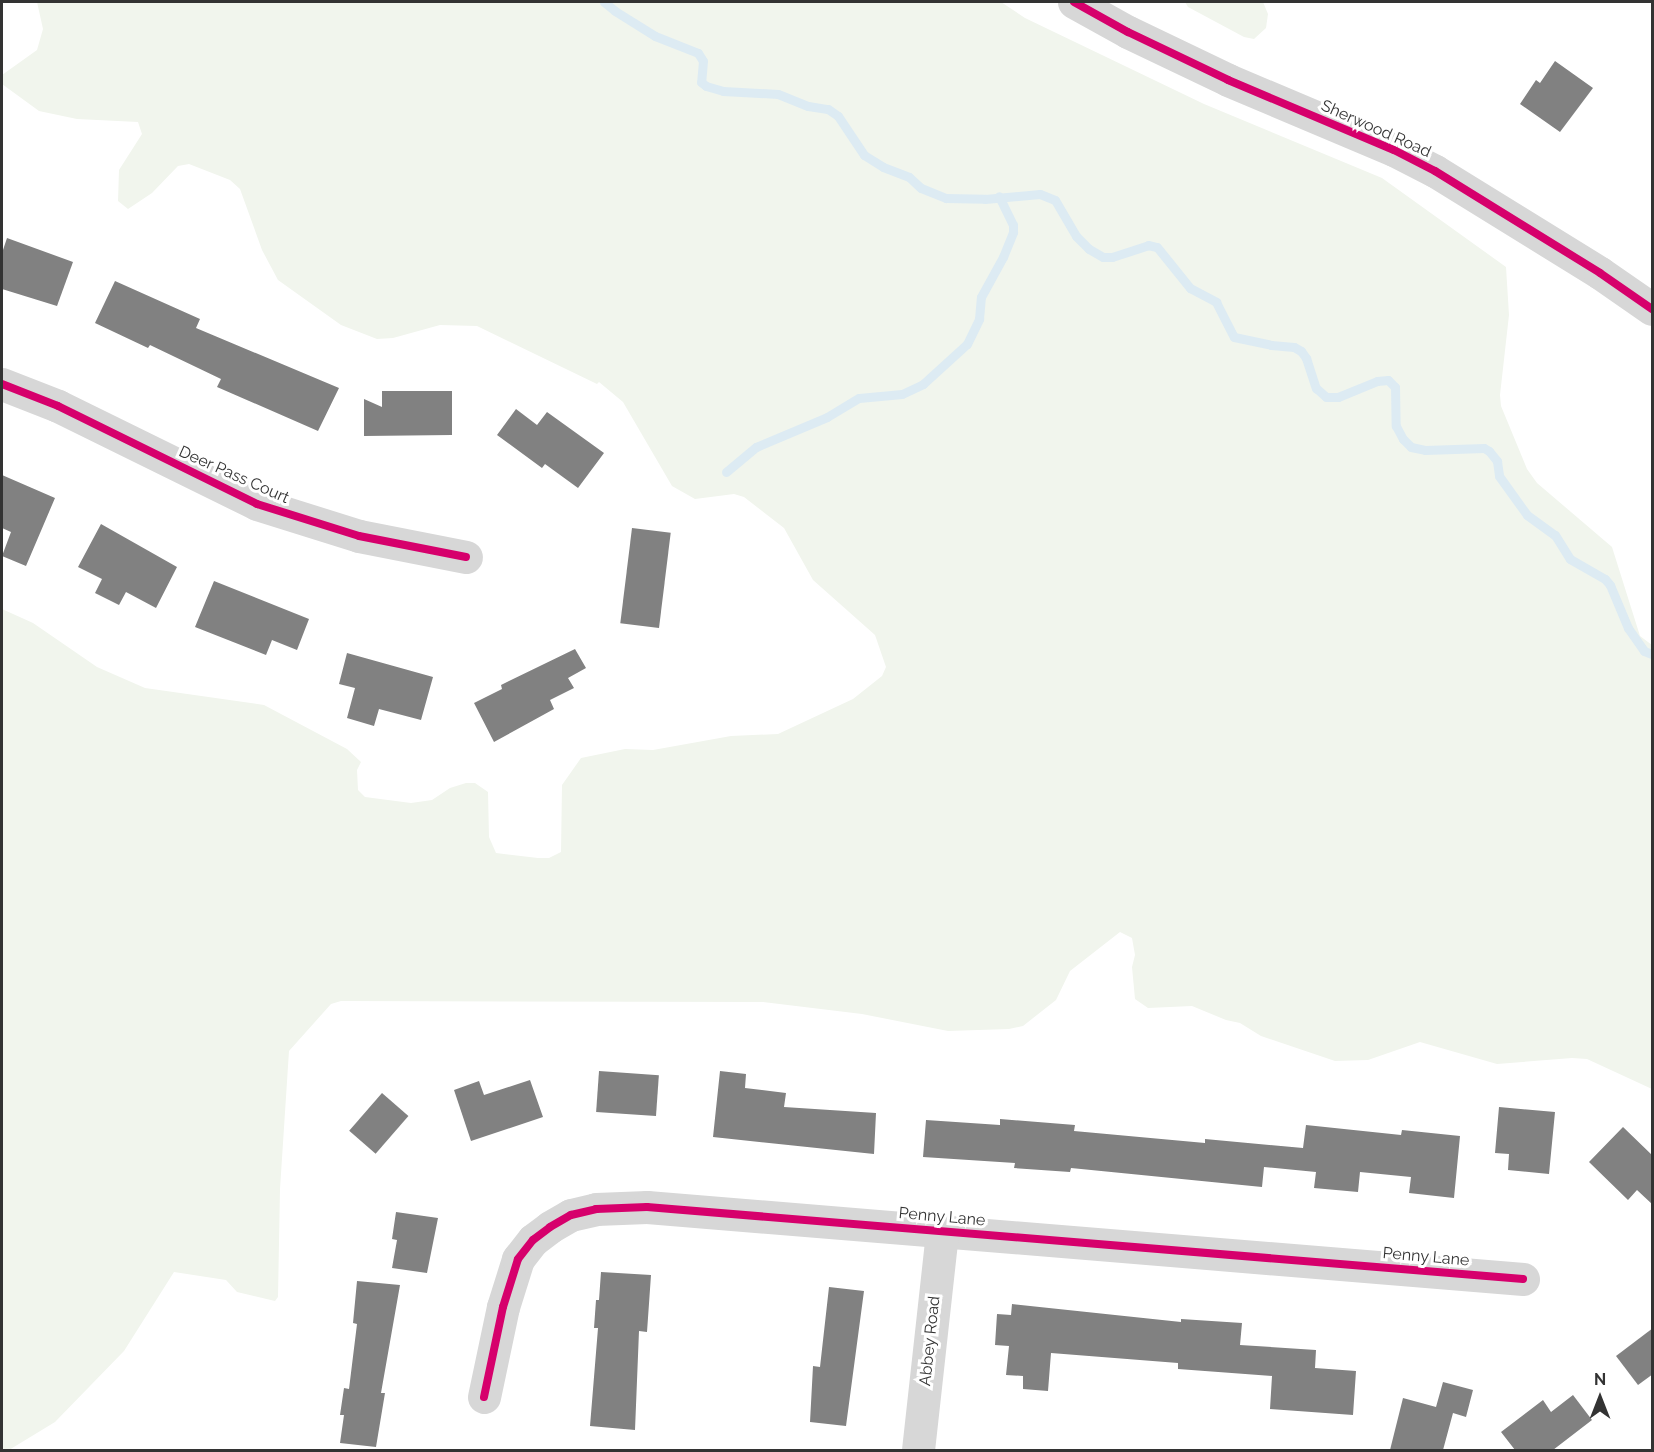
<!DOCTYPE html>
<html>
<head>
<meta charset="utf-8">
<style>
  body { margin:0 }
  #map { position:relative; width:1654px; height:1452px; overflow:hidden; background:#fff; font-family:Raleway,sans-serif }
  div>[style] { position:absolute }
  .green>* { inset:0; background:#f1f5ed }
  .stream>* { height:9px; margin:-4.5px; padding:0 4.5px; transform-origin:4.5px; border-radius:4.5px; background:#ddebf3 }
  .building>* { inset:0; background:#818181; transform-origin:0 0 }
  .minor>* { height:33px; margin:-16.5px; padding:0 16.5px; transform-origin:16.5px; border-radius:16.5px; background:#d7d7d7 }
  .cycleway>* { height:8px; margin:-4px; padding:0 4px; transform-origin:4px; border-radius:4px; background:#d6006c }
  span { translate:-50% -50%; white-space:nowrap; text-align:center; line-height:1.15; -webkit-text-stroke:6px #fff; paint-order:stroke }
  .street-label { font-size:16px; color:#333 }
  .frame { position:absolute; inset:0; border:3px solid #333; pointer-events:none }
  .north { position:absolute; left:1570px; top:1368px; width:60px; height:60px; -webkit-text-stroke:4px #fff; paint-order:stroke; rotate:0deg; font-size:16px; font-weight:700; line-height:24px; text-align:center; color:#333 }
  .north::after { content:''; display:block; margin:auto; width:21px; height:27px; background:#333; clip-path:polygon(50% 0,100% 100%,50% 72%,0 100%) }
</style>
</head>
<body>
<div id="map">
  <div class="green">
    <div style="clip-path:polygon(37px 2px,1001px 2px,1025px 18px,1204px 104px,1382px 178px,1506px 267px,1509px 315px,1500px 395px,1501px 406px,1527px 469px,1537px 483px,1612px 547px,1640px 636px,1652px 645px,1652px 1089px,1587px 1059px,1572px 1058px,1497px 1064px,1420px 1042px,1368px 1060px,1335px 1061px,1261px 1036px,1240px 1023px,1226px 1020px,1192px 1006px,1148px 1008px,1135px 999px,1132px 967px,1135px 955px,1132px 938px,1120px 932px,1070px 971px,1056px 1000px,1023px 1026px,1009px 1029px,948px 1031px,862px 1014px,763px 1002px,341px 1001px,331px 1004px,289px 1051px,280px 1189px,278px 1297px,275px 1301px,237px 1292px,226px 1280px,174px 1272px,124px 1351px,55px 1422px,9px 1450px,2px 1450px,2px 609px,33px 623px,97px 667px,145px 688px,264px 705px,347px 749px,361px 762px,357px 770px,358px 790px,365px 797px,411px 803px,432px 800px,450px 788px,466px 783px,475px 783px,488px 792px,489px 837px,496px 853px,538px 858px,549px 858px,561px 852px,562px 785px,581px 758px,625px 749px,653px 750px,731px 736px,778px 734px,853px 699px,882px 676px,886px 667px,875px 635px,813px 580px,784px 528px,744px 497px,734px 494px,695px 499px,672px 486px,623px 402px,599px 382px,597px 384px,477px 326px,440px 325px,393px 338px,377px 339px,341px 325px,278px 280px,262px 250px,240px 189px,230px 180px,189px 164px,178px 166px,152px 193px,128px 209px,118px 201px,119px 170px,142px 134px,138px 122px,77px 119px,39px 111px,2px 84px,2px 75px,37px 50px,43px 29px)"></div>
    <div style="clip-path:polygon(1185px 2px,1263px 2px,1268px 14px,1266px 28px,1254px 39px,1244px 37px,1188px 7px)"></div>
  </div>
  <div class="stream">
    <div style="left:604px;top:2px;width:14px;rotate:39deg"></div>
    <div style="left:615px;top:11px;width:47px;rotate:32deg"></div>
    <div style="left:655px;top:36px;width:46px;rotate:21.6deg"></div>
    <div style="left:698px;top:53px;width:9px;rotate:58deg"></div>
    <div style="left:703px;top:61px;width:21px;rotate:95deg"></div>
    <div style="left:701px;top:82px;width:6px;rotate:39deg"></div>
    <div style="left:706px;top:86px;width:18px;rotate:16deg"></div>
    <div style="left:723px;top:91px;width:55px;rotate:3.1deg"></div>
    <div style="left:778px;top:94px;width:32px;rotate:22deg"></div>
    <div style="left:808px;top:106px;width:20px;rotate:9deg"></div>
    <div style="left:828px;top:109px;width:12px;rotate:35deg"></div>
    <div style="left:838px;top:116px;width:47px;rotate:56.3deg"></div>
    <div style="left:864px;top:155px;width:22px;rotate:32deg"></div>
    <div style="left:883px;top:167px;width:28px;rotate:21deg"></div>
    <div style="left:909px;top:177px;width:16px;rotate:43deg"></div>
    <div style="left:921px;top:188px;width:27px;rotate:22deg"></div>
    <div style="left:946px;top:198px;width:39px;rotate:1deg"></div>
    <div style="left:985px;top:199px;width:55px;rotate:-5.2deg"></div>
    <div style="left:1040px;top:194px;width:16px;rotate:22deg"></div>
    <div style="left:1055px;top:200px;width:42px;rotate:59.7deg"></div>
    <div style="left:1076px;top:236px;width:18px;rotate:45deg"></div>
    <div style="left:1089px;top:249px;width:16px;rotate:30deg"></div>
    <div style="left:1103px;top:257px;width:9px"></div>
    <div style="left:1112px;top:257px;width:38px;rotate:-18deg"></div>
    <div style="left:1148px;top:245px;width:9px;rotate:13deg"></div>
    <div style="left:1157px;top:247px;width:53px;rotate:51.2deg"></div>
    <div style="left:1190px;top:288px;width:30px;rotate:28deg"></div>
    <div style="left:1216px;top:302px;width:39px;rotate:63deg"></div>
    <div style="left:1234px;top:337px;width:38px;rotate:12deg"></div>
    <div style="left:1271px;top:345px;width:23px;rotate:5deg"></div>
    <div style="left:1294px;top:347px;width:8px;rotate:30deg"></div>
    <div style="left:1301px;top:351px;width:9px;rotate:54deg"></div>
    <div style="left:1306px;top:358px;width:32px;rotate:72deg"></div>
    <div style="left:1316px;top:388px;width:13px;rotate:42deg"></div>
    <div style="left:1326px;top:397px;width:12px"></div>
    <div style="left:1338px;top:397px;width:42px;rotate:-22.3deg"></div>
    <div style="left:1377px;top:381px;width:11px;rotate:-5deg"></div>
    <div style="left:1388px;top:380px;width:10px;rotate:45deg"></div>
    <div style="left:1395px;top:387px;width:39px;rotate:89deg"></div>
    <div style="left:1396px;top:426px;width:15px;rotate:62deg"></div>
    <div style="left:1403px;top:439px;width:11px;rotate:45deg"></div>
    <div style="left:1411px;top:447px;width:14px;rotate:12deg"></div>
    <div style="left:1425px;top:450px;width:59px;rotate:-1.9deg"></div>
    <div style="left:1484px;top:448px;width:6px;rotate:31deg"></div>
    <div style="left:1489px;top:451px;width:13px;rotate:51deg"></div>
    <div style="left:1497px;top:461px;width:15px;rotate:82deg"></div>
    <div style="left:1499px;top:476px;width:48px;rotate:54.3deg"></div>
    <div style="left:1527px;top:515px;width:34px;rotate:36deg"></div>
    <div style="left:1555px;top:535px;width:28px;rotate:58deg"></div>
    <div style="left:1570px;top:559px;width:40px;rotate:29.7deg"></div>
    <div style="left:1605px;top:579px;width:8px;rotate:50deg"></div>
    <div style="left:1610px;top:585px;width:47px;rotate:67.3deg"></div>
    <div style="left:1628px;top:628px;width:28px;rotate:55deg"></div>
    <div style="left:1644px;top:651px;width:9px;rotate:21deg"></div>
    <div style="left:726px;top:472px;width:39px;rotate:-40deg"></div>
    <div style="left:756px;top:447px;width:77px;rotate:-22.9deg"></div>
    <div style="left:827px;top:417px;width:37px;rotate:-31deg"></div>
    <div style="left:859px;top:398px;width:43px;rotate:-5.3deg"></div>
    <div style="left:902px;top:394px;width:23px;rotate:-25deg"></div>
    <div style="left:923px;top:384px;width:59px;rotate:-42.3deg"></div>
    <div style="left:967px;top:344px;width:28px;rotate:-64deg"></div>
    <div style="left:979px;top:319px;width:22px;rotate:-85deg"></div>
    <div style="left:981px;top:297px;width:46px;rotate:-61.2deg"></div>
    <div style="left:1003px;top:257px;width:27px;rotate:-68deg"></div>
    <div style="left:1013px;top:232px;width:7px;rotate:-90deg"></div>
    <div style="left:1013px;top:225px;width:32px;rotate:-116deg"></div>
  </div>
  <div class="building">
    <div style="clip-path:polygon(1555px 61px,1593px 88px,1560px 132px,1520px 104px,1536px 80px,1540px 83px)"></div>
    <div style="clip-path:polygon(7px 238px,73px 262px,57px 306px,2px 289px,2px 253px)"></div>
    <div style="clip-path:polygon(115px 281px,200px 319px,196px 328px,339px 388px,318px 431px,217px 387px,221px 379px,150px 345px,148px 348px,95px 323px)"></div>
    <div style="clip-path:polygon(382px 391px,452px 391px,452px 435px,364px 436px,364px 399px,382px 407px)"></div>
    <div style="clip-path:polygon(516px 409px,537px 425px,547px 412px,604px 453px,578px 488px,545px 464px,542px 468px,497px 435px)"></div>
    <div style="clip-path:polygon(2px 475px,55px 498px,26px 566px,2px 556px,11px 532px,2px 528px)"></div>
    <div style="clip-path:polygon(101px 524px,177px 567px,156px 608px,126px 592px,119px 605px,95px 593px,102px 579px,78px 567px)"></div>
    <div style="left:632px;top:528px;width:39px;height:96px;rotate:7deg"></div>
    <div style="clip-path:polygon(214px 581px,309px 619px,297px 650px,272px 640px,266px 655px,195px 627px)"></div>
    <div style="clip-path:polygon(575px 649px,586px 668px,568px 678px,574px 688px,550px 700px,554px 709px,494px 742px,474px 703px,502px 689px,501px 685px)"></div>
    <div style="clip-path:polygon(347px 653px,433px 677px,421px 720px,379px 709px,374px 726px,347px 718px,355px 688px,339px 684px)"></div>
    <div style="left:599px;top:1071px;width:60px;height:41px;rotate:4deg"></div>
    <div style="clip-path:polygon(720px 1071px,746px 1074px,745px 1088px,786px 1093px,784px 1107px,876px 1113px,874px 1154px,713px 1137px)"></div>
    <div style="clip-path:polygon(530px 1080px,543px 1117px,471px 1141px,454px 1090px,479px 1081px,484px 1095px)"></div>
    <div style="left:382px;top:1093px;width:35px;height:50px;rotate:41deg"></div>
    <div style="clip-path:polygon(1499px 1107px,1555px 1112px,1549px 1174px,1508px 1170px,1509px 1154px,1495px 1153px)"></div>
    <div style="clip-path:polygon(1000px 1119px,1075px 1125px,1074px 1131px,1205px 1143px,1205px 1139px,1303px 1148px,1306px 1125px,1401px 1135px,1402px 1130px,1460px 1136px,1454px 1198px,1409px 1193px,1411px 1177px,1360px 1172px,1358px 1192px,1314px 1188px,1316px 1172px,1264px 1167px,1262px 1187px,1071px 1168px,1070px 1172px,1014px 1168px,1015px 1163px,923px 1157px,926px 1120px,1000px 1125px)"></div>
    <div style="clip-path:polygon(1623px 1127px,1653px 1156px,1653px 1205px,1637px 1190px,1628px 1200px,1589px 1162px)"></div>
    <div style="clip-path:polygon(396px 1212px,438px 1218px,427px 1273px,392px 1268px,397px 1240px,392px 1239px)"></div>
    <div style="clip-path:polygon(601px 1272px,651px 1275px,647px 1332px,639px 1331px,635px 1430px,590px 1426px,598px 1328px,594px 1328px,596px 1300px,599px 1300px)"></div>
    <div style="clip-path:polygon(357px 1281px,400px 1285px,381px 1393px,385px 1393px,376px 1447px,340px 1443px,344px 1415px,340px 1415px,344px 1388px,349px 1389px,357px 1324px,353px 1323px)"></div>
    <div style="clip-path:polygon(829px 1287px,864px 1291px,846px 1426px,810px 1422px,813px 1366px,820px 1367px)"></div>
    <div style="clip-path:polygon(1012px 1304px,1181px 1322px,1181px 1319px,1242px 1323px,1240px 1345px,1316px 1350px,1315px 1368px,1356px 1371px,1353px 1415px,1270px 1409px,1272px 1376px,1178px 1369px,1178px 1363px,1051px 1353px,1048px 1391px,1023px 1389px,1023px 1376px,1006px 1375px,1009px 1346px,995px 1345px,997px 1314px,1011px 1315px)"></div>
    <div style="clip-path:polygon(1653px 1328px,1653px 1374px,1638px 1385px,1616px 1356px)"></div>
    <div style="clip-path:polygon(1443px 1382px,1473px 1390px,1466px 1417px,1453px 1413px,1443px 1450px,1390px 1450px,1403px 1398px,1436px 1407px)"></div>
    <div style="clip-path:polygon(1573px 1395px,1592px 1420px,1553px 1450px,1515px 1450px,1501px 1432px,1543px 1400px,1551px 1412px)"></div>
  </div>
  <div class="minor">
    <div style="left:1074px;top:2px;width:62px;rotate:29.1deg"></div>
    <div style="left:1128px;top:32px;width:111px;rotate:25.6deg"></div>
    <div style="left:1228px;top:80px;width:180px;rotate:22.9deg"></div>
    <div style="left:1394px;top:150px;width:46px;rotate:27.1deg"></div>
    <div style="left:1435px;top:171px;width:194px;rotate:31.7deg"></div>
    <div style="left:1600px;top:273px;width:63px;rotate:34.7deg"></div>
    <div style="left:2px;top:384px;width:60px;rotate:21.4deg"></div>
    <div style="left:58px;top:406px;width:222px;rotate:26.2deg"></div>
    <div style="left:257px;top:504px;width:107px;rotate:17.4deg"></div>
    <div style="left:359px;top:536px;width:109px;rotate:11.1deg"></div>
    <div style="left:484px;top:1397px;width:92px;rotate:-78.1deg"></div>
    <div style="left:503px;top:1307px;width:50px;rotate:-72.6deg"></div>
    <div style="left:518px;top:1259px;width:24px;rotate:-52deg"></div>
    <div style="left:533px;top:1240px;width:21px;rotate:-37deg"></div>
    <div style="left:550px;top:1227px;width:24px;rotate:-30deg"></div>
    <div style="left:571px;top:1215px;width:26px;rotate:-13deg"></div>
    <div style="left:596px;top:1209px;width:51px;rotate:-2.2deg"></div>
    <div style="left:647px;top:1207px;width:879px;rotate:4.7deg"></div>
    <div style="left:918px;top:1450px;width:220px;rotate:-83.7deg"></div>
  </div>
  <div class="cycleway">
    <div style="left:1074px;top:2px;width:62px;rotate:29.1deg"></div>
    <div style="left:1128px;top:32px;width:111px;rotate:25.6deg"></div>
    <div style="left:1228px;top:80px;width:180px;rotate:22.9deg"></div>
    <div style="left:1394px;top:150px;width:46px;rotate:27.1deg"></div>
    <div style="left:1435px;top:171px;width:194px;rotate:31.7deg"></div>
    <div style="left:1600px;top:273px;width:63px;rotate:34.7deg"></div>
    <div style="left:2px;top:384px;width:60px;rotate:21.4deg"></div>
    <div style="left:58px;top:406px;width:222px;rotate:26.2deg"></div>
    <div style="left:257px;top:504px;width:107px;rotate:17.4deg"></div>
    <div style="left:359px;top:536px;width:109px;rotate:11.1deg"></div>
    <div style="left:484px;top:1397px;width:92px;rotate:-78.1deg"></div>
    <div style="left:503px;top:1307px;width:50px;rotate:-72.6deg"></div>
    <div style="left:518px;top:1259px;width:24px;rotate:-52deg"></div>
    <div style="left:533px;top:1240px;width:21px;rotate:-37deg"></div>
    <div style="left:550px;top:1227px;width:24px;rotate:-30deg"></div>
    <div style="left:571px;top:1215px;width:26px;rotate:-13deg"></div>
    <div style="left:596px;top:1209px;width:51px;rotate:-2.2deg"></div>
    <div style="left:647px;top:1207px;width:879px;rotate:4.7deg"></div>
  </div>
  <div class="street-label">
    <span style="left:1376px;top:129px;rotate:24deg">Sherwood Road</span>
    <span style="left:234px;top:475px;rotate:24deg">Deer Pass Court</span>
    <span style="left:942px;top:1217px;rotate:5deg">Penny Lane</span>
    <span style="left:1426px;top:1257px;rotate:5deg">Penny Lane</span>
    <span style="left:930px;top:1341px;rotate:-84deg">Abbey Road</span>
  </div>
  <div class="frame"></div>
  <div class="north">N</div>
</div>
</body>
</html>
